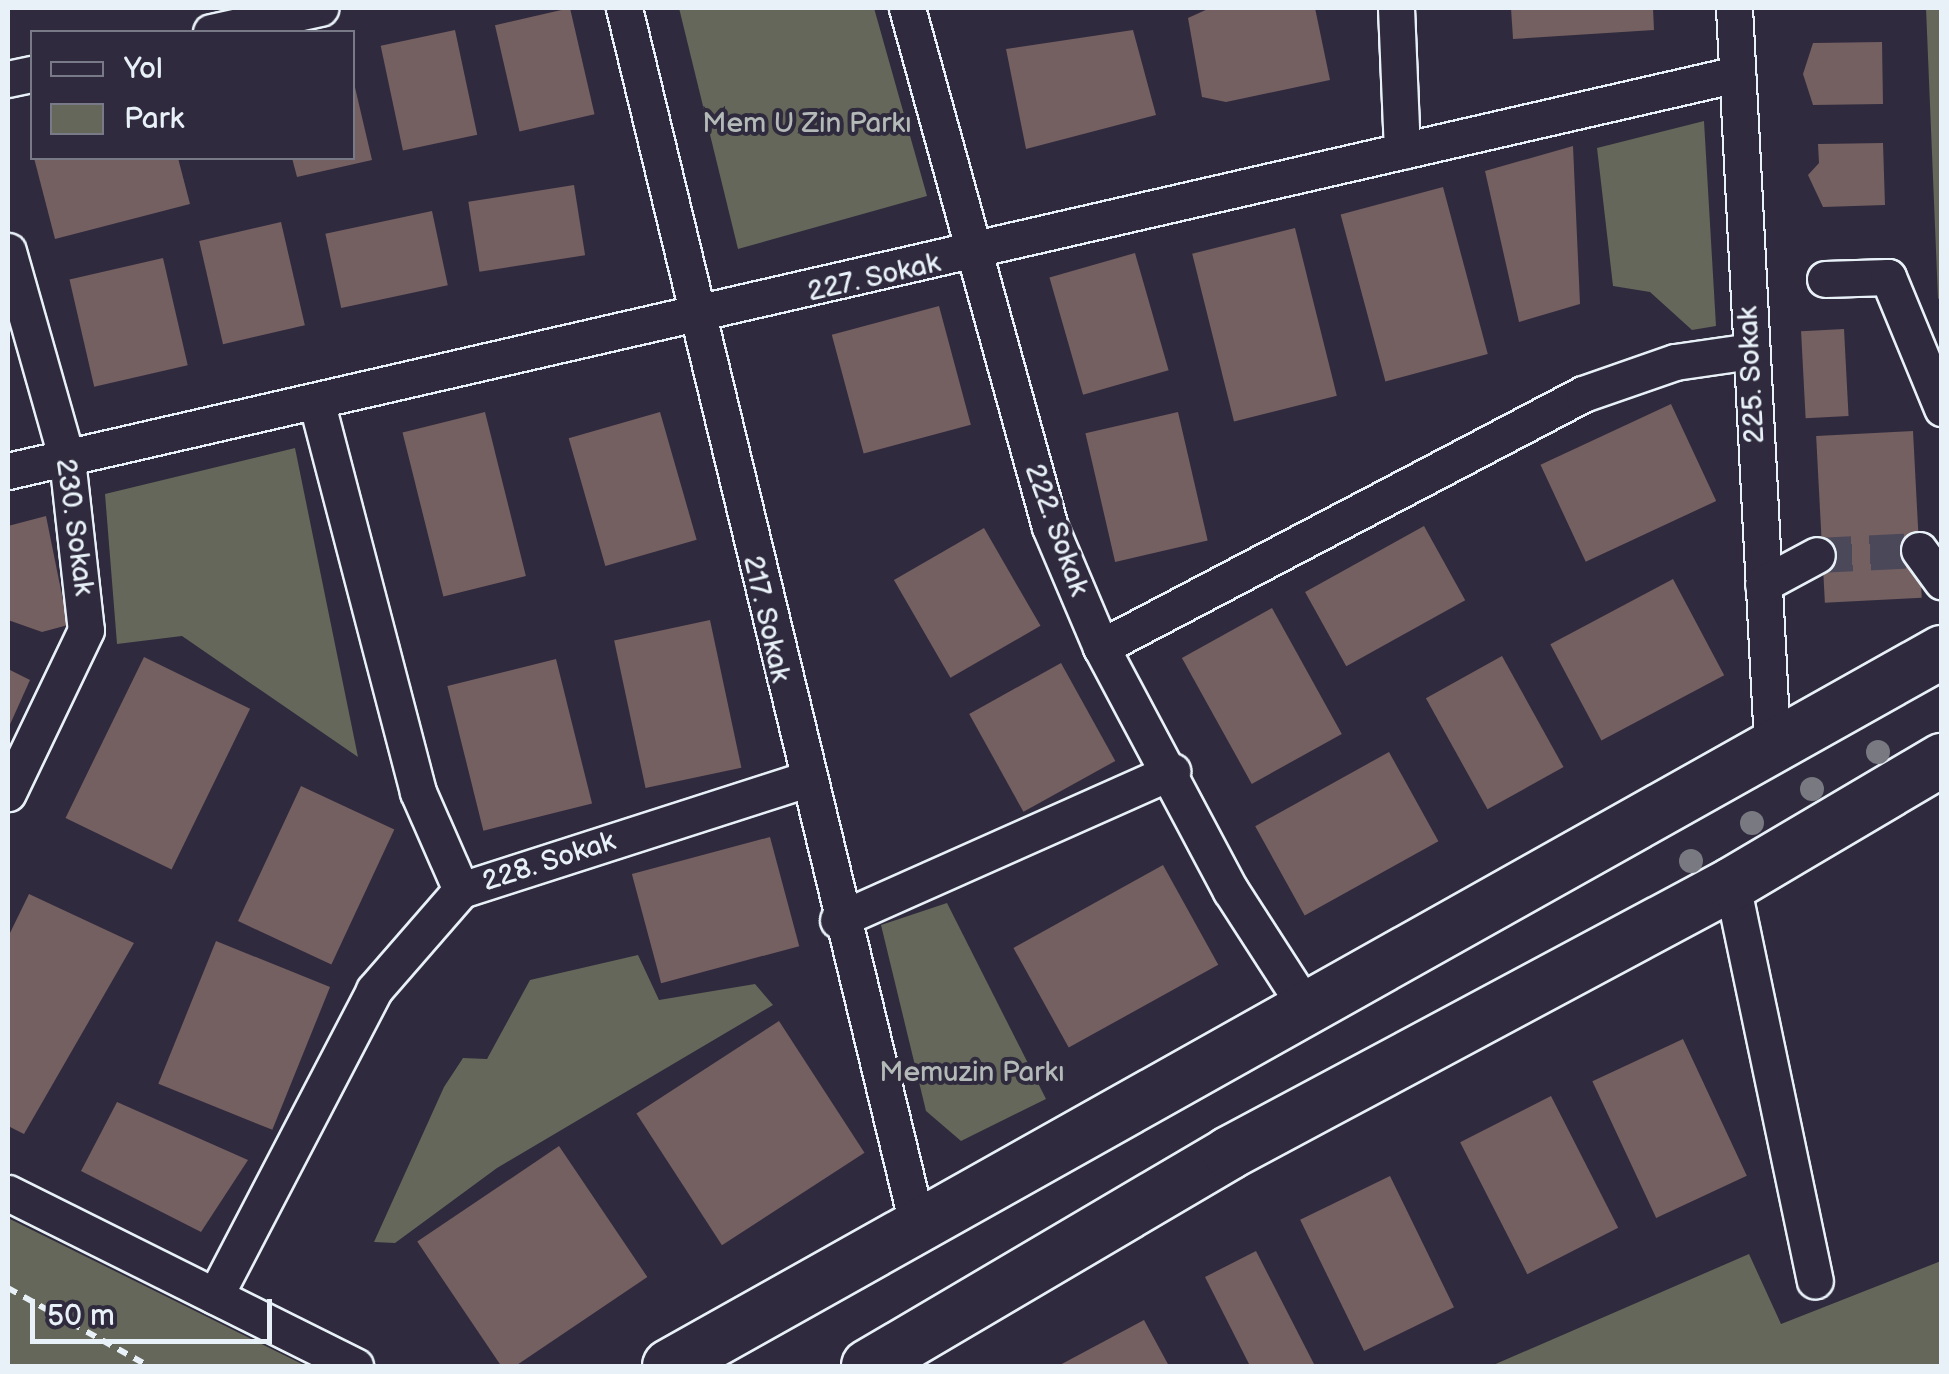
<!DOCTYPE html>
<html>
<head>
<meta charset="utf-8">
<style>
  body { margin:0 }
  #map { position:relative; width:1949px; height:1374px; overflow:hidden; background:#2f2a3d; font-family:"Balsamiq Sans",sans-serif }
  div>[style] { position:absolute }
  .green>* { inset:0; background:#646759 }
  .building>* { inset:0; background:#745f61; transform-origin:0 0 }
  .minor-tunnel>* { height:35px; margin-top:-17.5px; transform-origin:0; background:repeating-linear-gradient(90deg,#4b4859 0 35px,transparent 0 53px) }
  .path>* { height:6px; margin-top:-3px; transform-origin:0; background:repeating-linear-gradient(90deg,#e8f1f8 0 10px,transparent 0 18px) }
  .roads { filter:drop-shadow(2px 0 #e8f1f8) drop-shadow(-2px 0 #e8f1f8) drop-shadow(0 2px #e8f1f8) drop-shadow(0 -2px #e8f1f8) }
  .minor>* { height:35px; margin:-17.5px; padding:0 17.5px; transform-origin:17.5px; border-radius:17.5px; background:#2f2a3d }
  .highway>* { height:52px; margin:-26px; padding:0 26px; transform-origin:26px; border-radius:26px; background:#2f2a3d }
  .trees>* { width:24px; height:24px; margin:-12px; border-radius:50%; background:#787981 }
  span { translate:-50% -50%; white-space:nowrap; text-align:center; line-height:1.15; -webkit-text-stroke:8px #2f2a3d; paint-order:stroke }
  .park-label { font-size:28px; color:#b3bab8 }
  .street-label { font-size:28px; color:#e8f1f8 }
  .frame { position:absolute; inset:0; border:10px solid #e8f1f8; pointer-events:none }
  .legend { position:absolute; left:30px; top:30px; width:325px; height:130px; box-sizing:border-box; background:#2f2a3d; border:2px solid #797a88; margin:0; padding:12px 18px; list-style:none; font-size:30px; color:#e8f1f8 }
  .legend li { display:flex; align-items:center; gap:20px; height:50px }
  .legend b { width:50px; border:2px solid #797a88 }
  .scale { position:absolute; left:30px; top:1299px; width:242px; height:45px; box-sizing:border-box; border:5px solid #e8f1f8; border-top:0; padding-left:12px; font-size:30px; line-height:35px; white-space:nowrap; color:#e8f1f8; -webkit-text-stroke:8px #2f2a3d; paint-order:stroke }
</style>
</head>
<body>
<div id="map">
  <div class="green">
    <div style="clip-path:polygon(679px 8px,874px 8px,927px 196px,738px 249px)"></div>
    <div style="clip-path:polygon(1926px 8px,1942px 8px,1942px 297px,1938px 299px)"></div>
    <div style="clip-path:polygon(1704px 121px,1716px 326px,1692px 330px,1650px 292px,1613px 286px,1597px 148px)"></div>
    <div style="clip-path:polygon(295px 448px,358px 757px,182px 636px,117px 644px,105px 494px)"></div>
    <div style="clip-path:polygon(947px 903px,1046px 1099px,961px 1141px,926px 1111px,881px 925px)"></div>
    <div style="clip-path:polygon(638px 955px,659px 1000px,755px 984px,773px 1005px,497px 1168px,395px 1243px,374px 1242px,444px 1087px,463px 1058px,487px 1059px,530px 980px)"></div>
    <div style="clip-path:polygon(8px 1218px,306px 1366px,8px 1366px)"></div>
    <div style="clip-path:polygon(1749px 1254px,1781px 1324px,1941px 1261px,1941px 1366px,1491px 1366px)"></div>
  </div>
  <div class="building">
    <div style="left:570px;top:8px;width:109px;height:77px;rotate:77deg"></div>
    <div style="clip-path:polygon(1210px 8px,1315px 8px,1330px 80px,1226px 102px,1202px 97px,1188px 18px)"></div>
    <div style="clip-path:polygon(1511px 8px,1653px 8px,1654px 30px,1513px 39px)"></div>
    <div style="left:455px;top:30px;width:107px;height:76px;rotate:78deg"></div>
    <div style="clip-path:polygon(1133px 30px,1156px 115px,1026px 149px,1006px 49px)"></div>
    <div style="clip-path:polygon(1882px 42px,1883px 104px,1813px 105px,1803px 74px,1813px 43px)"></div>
    <div style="clip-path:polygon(354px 83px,372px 160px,297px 177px,292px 158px,352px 158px)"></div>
    <div style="clip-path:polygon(1883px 143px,1885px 205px,1823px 207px,1808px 175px,1819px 163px,1818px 144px)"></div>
    <div style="clip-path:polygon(1573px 146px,1580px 304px,1519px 322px,1485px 171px)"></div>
    <div style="clip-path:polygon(34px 158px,178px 158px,190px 204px,55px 239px)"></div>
    <div style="left:574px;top:185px;width:71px;height:107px;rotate:81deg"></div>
    <div style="left:1443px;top:187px;width:173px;height:106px;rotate:75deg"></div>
    <div style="left:432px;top:211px;width:76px;height:109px;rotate:78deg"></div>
    <div style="left:281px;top:222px;width:106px;height:84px;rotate:77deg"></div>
    <div style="left:1295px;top:228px;width:173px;height:106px;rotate:76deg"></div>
    <div style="left:1135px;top:253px;width:122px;height:89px;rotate:74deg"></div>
    <div style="left:163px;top:258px;width:110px;height:96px;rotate:77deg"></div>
    <div style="left:939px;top:306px;width:123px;height:111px;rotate:75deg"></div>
    <div style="left:1844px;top:329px;width:87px;height:43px;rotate:87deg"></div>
    <div style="left:1671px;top:404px;width:107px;height:144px;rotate:65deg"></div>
    <div style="left:485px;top:412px;width:169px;height:85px;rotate:76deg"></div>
    <div style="left:660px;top:412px;width:133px;height:95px;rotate:74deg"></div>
    <div style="left:1178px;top:412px;width:132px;height:95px;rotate:77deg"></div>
    <div style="left:1913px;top:431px;width:167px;height:97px;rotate:87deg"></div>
    <div style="clip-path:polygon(46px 516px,68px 625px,42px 632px,8px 620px,8px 526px)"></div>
    <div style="left:1424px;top:526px;width:85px;height:136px;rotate:61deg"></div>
    <div style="left:984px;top:528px;width:113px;height:104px;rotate:60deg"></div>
    <div style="left:1673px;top:579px;width:109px;height:139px;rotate:62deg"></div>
    <div style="left:1272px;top:608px;width:144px;height:103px;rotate:61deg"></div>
    <div style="left:710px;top:620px;width:151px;height:98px;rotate:78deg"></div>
    <div style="left:1502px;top:656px;width:127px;height:87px;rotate:61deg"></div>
    <div style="left:144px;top:657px;width:118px;height:179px;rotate:26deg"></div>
    <div style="left:556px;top:659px;width:149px;height:112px;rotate:76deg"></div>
    <div style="left:1061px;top:663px;width:112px;height:105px;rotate:61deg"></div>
    <div style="clip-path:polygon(8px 669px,30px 680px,8px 729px)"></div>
    <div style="left:1389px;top:752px;width:102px;height:153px;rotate:61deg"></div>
    <div style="left:301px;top:786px;width:103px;height:149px;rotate:25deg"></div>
    <div style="left:770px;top:837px;width:113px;height:143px;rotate:75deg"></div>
    <div style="left:1163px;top:865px;width:114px;height:171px;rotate:61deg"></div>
    <div style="clip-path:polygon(29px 894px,134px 943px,24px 1134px,8px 1126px,8px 937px)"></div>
    <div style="left:216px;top:941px;width:123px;height:154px;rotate:22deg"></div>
    <div style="left:779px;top:1021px;width:157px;height:170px;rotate:57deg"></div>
    <div style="left:1683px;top:1039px;width:151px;height:100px;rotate:65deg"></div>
    <div style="left:1551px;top:1096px;width:148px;height:102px;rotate:63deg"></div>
    <div style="clip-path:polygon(117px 1102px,248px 1160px,201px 1232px,81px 1171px)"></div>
    <div style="left:559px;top:1146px;width:158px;height:171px;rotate:56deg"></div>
    <div style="left:1390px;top:1176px;width:146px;height:100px;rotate:64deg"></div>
    <div style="clip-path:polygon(1256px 1251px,1315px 1366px,1250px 1366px,1205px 1277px)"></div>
    <div style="clip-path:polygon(1144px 1320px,1169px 1366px,1058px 1366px)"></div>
  </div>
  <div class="minor-tunnel">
    <div style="left:1817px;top:555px;width:102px;rotate:-2.8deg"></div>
  </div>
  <div class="path">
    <div style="left:8px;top:1288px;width:161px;rotate:29deg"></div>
  </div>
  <div class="roads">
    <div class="minor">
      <div style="left:624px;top:8px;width:1255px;rotate:76.45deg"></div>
      <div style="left:907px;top:8px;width:538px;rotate:74.6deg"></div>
      <div style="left:1050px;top:527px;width:130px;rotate:67deg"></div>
      <div style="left:1101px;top:647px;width:276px;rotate:62deg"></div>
      <div style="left:1231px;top:891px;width:140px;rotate:57.2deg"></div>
      <div style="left:1396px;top:8px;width:143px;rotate:87.6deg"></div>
      <div style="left:1734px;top:8px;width:736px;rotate:87.04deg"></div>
      <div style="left:211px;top:32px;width:112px;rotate:-12.4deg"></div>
      <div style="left:8px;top:79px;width:25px;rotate:-12deg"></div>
      <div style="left:8px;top:251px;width:216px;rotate:74.2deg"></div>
      <div style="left:67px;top:459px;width:172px;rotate:83.7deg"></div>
      <div style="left:86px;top:630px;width:181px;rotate:115.6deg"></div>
      <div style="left:1825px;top:279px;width:63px;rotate:-1.8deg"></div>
      <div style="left:1888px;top:277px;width:142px;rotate:67.6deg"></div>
      <div style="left:317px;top:404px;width:401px;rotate:75.4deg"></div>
      <div style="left:418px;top:792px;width:107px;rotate:66.3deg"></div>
      <div style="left:8px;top:471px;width:1774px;rotate:-12.93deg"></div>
      <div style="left:1919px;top:550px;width:39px;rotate:54deg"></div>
      <div style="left:1763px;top:584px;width:61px;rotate:-28.2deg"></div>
      <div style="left:1101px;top:647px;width:544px;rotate:-27.69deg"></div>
      <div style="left:1583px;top:394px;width:97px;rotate:-19.2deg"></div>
      <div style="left:1675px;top:362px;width:77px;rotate:-8.2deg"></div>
      <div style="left:1732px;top:884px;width:405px;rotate:78.2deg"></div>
      <div style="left:838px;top:920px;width:366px;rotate:-24deg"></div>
      <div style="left:8px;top:1193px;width:388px;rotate:26.5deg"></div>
      <div style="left:215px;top:1296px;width:345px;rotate:-62.5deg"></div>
      <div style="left:374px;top:990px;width:133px;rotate:-49deg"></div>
      <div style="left:461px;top:890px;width:360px;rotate:-17.8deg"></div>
    </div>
    <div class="highway">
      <div style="left:669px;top:1366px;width:1460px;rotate:-29.29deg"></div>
      <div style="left:868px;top:1366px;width:419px;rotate:-30.5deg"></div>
      <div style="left:1229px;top:1153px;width:570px;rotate:-28.14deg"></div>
      <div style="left:1732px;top:884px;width:244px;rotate:-30.6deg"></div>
    </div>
  </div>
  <div class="trees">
    <div style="left:1878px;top:752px"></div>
    <div style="left:1812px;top:789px"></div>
    <div style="left:1752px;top:823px"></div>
    <div style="left:1691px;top:861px"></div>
  </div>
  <div class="park-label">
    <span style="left:807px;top:124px">Mem U Zin Parkı</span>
    <span style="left:972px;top:1073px">Memuzin Parkı</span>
  </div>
  <div class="street-label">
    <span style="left:874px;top:278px;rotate:-13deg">227. Sokak</span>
    <span style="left:1752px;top:375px;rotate:-93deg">225. Sokak</span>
    <span style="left:74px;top:527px;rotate:82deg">230. Sokak</span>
    <span style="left:1056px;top:530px;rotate:70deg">222. Sokak</span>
    <span style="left:766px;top:619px;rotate:77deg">217. Sokak</span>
    <span style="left:549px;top:862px;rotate:-18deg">228. Sokak</span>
  </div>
  <div class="frame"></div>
  <ul class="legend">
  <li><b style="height:12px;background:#2f2a3d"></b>Yol</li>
  <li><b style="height:28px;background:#646759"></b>Park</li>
  </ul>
  <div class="scale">50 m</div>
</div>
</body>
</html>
